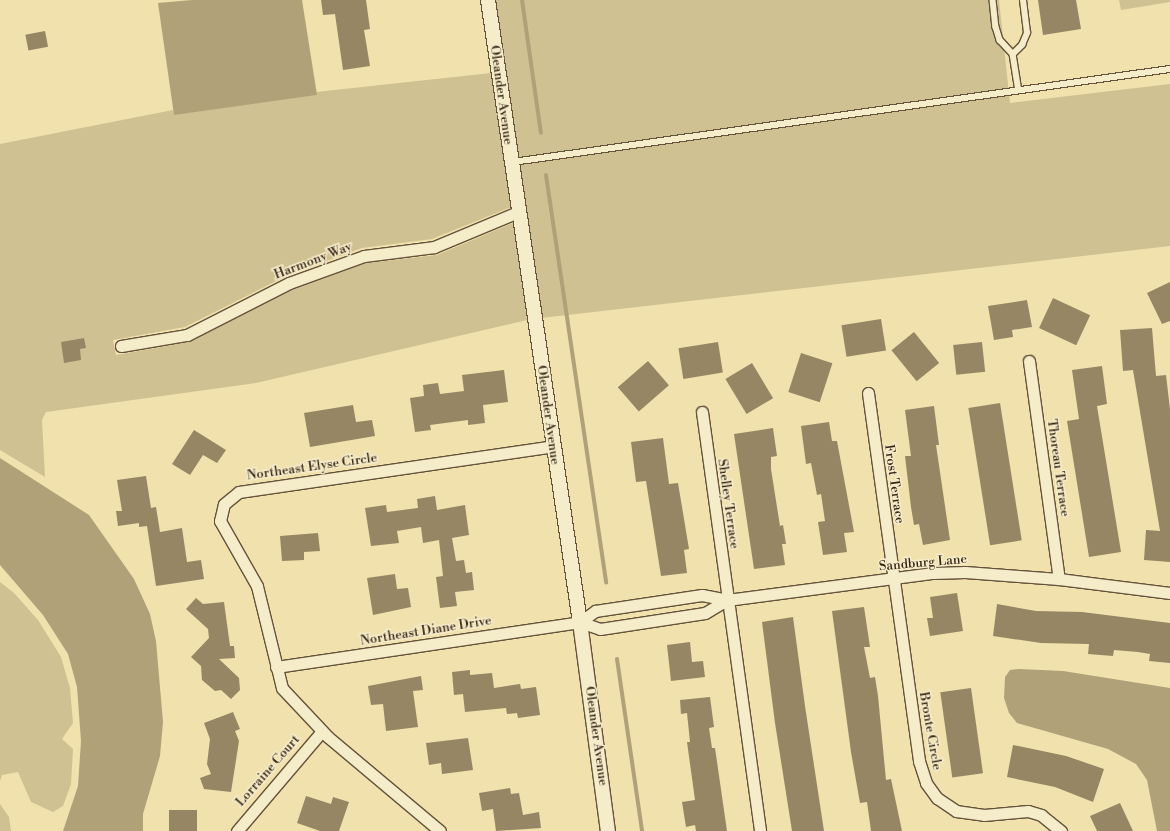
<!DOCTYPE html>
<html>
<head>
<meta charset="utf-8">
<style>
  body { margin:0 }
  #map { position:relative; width:1170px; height:831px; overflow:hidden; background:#f0e1ad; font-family:"Libre Bodoni",serif }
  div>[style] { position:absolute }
  .green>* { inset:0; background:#d0c193 }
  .water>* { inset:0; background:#b1a179 }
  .stream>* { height:4px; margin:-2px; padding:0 2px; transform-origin:2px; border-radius:2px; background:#b1a179 }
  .building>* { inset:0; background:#978664; transform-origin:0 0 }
  .roads { filter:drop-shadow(1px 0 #64533a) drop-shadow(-1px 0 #64533a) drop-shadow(0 1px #64533a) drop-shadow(0 -1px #64533a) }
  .service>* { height:5.5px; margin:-2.75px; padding:0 2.75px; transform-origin:2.75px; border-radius:2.75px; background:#f5ecca }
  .minor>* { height:11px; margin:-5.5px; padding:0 5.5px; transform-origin:5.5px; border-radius:5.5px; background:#f5ecca }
  .tertiary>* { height:14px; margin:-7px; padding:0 7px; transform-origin:7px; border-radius:7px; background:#f5ecca }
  span { translate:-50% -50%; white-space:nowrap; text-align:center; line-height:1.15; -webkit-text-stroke:3px #f5ecca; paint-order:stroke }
  .street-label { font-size:13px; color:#362414 }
</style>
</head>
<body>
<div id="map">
  <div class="green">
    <div style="clip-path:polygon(495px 0,999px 0,1010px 103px,1170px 84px,1170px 246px,541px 318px)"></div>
    <div style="clip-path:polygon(1119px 0,1170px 0,1170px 2px,1121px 10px)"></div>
    <div style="clip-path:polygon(491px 73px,511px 207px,432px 239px,362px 248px,286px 276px,185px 327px,113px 340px,116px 355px,189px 342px,291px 290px,366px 263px,437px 255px,513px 223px,527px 320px,256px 383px,46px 412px,42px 420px,45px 477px,0 450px,0 144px,173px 110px,174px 114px,316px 95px,316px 92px)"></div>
    <div style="clip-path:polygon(0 582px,14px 593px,38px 620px,61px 657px,70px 688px,73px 723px,62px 739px,73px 749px,71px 784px,63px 806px,53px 812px,31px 802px,18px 772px,2px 775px,0 781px)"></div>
    <div style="clip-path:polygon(0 804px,9px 817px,11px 831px,0 831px)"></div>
  </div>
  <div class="water">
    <div style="clip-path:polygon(192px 0,302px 0,317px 95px,174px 115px,158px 3px)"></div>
    <div style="clip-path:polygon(0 458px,89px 515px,134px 579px,150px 614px,156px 641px,163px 722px,160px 756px,143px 814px,143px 831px,63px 831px,78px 786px,81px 741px,77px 687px,68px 654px,43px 615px,0 565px)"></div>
    <div style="clip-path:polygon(1019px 669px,1063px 671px,1170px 688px,1170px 831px,1157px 831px,1147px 780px,1136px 764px,1108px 749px,1017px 723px,1009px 713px,1004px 698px,1005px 677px,1010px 670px)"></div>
  </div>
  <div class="stream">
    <div style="left:522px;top:0;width:134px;rotate:81.9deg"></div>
    <div style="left:546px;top:175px;width:412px;rotate:81.6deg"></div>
    <div style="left:617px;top:659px;width:174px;rotate:81.7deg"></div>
  </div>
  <div class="building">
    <div style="clip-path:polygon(321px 0,366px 0,370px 29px,364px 30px,370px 66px,343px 70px,335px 14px,323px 15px)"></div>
    <div style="clip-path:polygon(1038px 0,1076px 0,1081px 29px,1043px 35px)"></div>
    <div style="left:45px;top:31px;width:16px;height:20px;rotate:79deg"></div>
    <div style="clip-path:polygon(1170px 282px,1170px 321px,1162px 324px,1147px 293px)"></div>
    <div style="left:1053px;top:298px;width:41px;height:33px;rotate:25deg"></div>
    <div style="clip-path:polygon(1027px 300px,1032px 327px,1012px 330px,1013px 337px,994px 340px,988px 306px)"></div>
    <div style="left:881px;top:319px;width:32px;height:40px;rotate:81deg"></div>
    <div style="clip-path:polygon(1152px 328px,1156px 376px,1166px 375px,1170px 409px,1170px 562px,1144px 560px,1146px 530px,1160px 531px,1133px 370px,1123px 371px,1120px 330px)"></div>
    <div style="left:914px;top:332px;width:40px;height:29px;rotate:51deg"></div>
    <div style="clip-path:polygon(84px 338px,86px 348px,80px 349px,81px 360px,64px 363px,61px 342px)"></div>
    <div style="left:718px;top:342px;width:31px;height:40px;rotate:81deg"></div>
    <div style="left:982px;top:342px;width:30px;height:29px;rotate:84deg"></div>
    <div style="left:801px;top:353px;width:33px;height:41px;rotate:18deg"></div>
    <div style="left:648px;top:361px;width:32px;height:40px;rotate:49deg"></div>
    <div style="left:752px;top:363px;width:41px;height:31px;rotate:59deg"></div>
    <div style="clip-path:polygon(1102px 366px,1107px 404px,1097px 406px,1121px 552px,1089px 557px,1067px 421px,1079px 419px,1072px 370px)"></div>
    <div style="clip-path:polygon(504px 370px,508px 402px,483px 405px,485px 423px,468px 425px,468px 420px,430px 425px,431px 430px,415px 432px,410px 398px,424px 396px,423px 385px,438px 383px,440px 394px,464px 391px,462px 375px)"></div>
    <div style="left:1000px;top:403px;width:139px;height:32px;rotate:81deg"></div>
    <div style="clip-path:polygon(353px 405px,356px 422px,372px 420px,375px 436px,310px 447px,304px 413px)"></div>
    <div style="clip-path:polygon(934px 406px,939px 445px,936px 445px,950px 540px,923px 545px,919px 524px,914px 525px,911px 507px,905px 456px,911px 456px,905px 410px)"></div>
    <div style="clip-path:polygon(829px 422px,832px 441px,837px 441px,854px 532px,844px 533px,847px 552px,823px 555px,818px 522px,825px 521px,821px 494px,817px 495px,811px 463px,806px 464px,801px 426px)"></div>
    <div style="clip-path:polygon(773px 428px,777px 456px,771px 457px,771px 469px,780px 526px,783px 525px,786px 544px,782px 544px,785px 565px,754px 569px,734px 434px)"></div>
    <div style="clip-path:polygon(194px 430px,226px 450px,217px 463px,203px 455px,190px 475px,172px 464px)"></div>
    <div style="clip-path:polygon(663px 438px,669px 484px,678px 483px,689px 549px,684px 550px,687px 573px,661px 576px,646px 481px,636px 482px,631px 442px)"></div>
    <div style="clip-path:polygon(146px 476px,151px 508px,156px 507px,160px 532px,182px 528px,187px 562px,201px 560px,204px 579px,156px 586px,147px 526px,139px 527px,139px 523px,118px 526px,116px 511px,122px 511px,117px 480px)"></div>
    <div style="clip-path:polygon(435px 496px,437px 510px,465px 505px,469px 535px,452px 538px,456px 561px,464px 560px,466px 573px,472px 572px,474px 590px,455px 592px,457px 606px,440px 608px,436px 577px,443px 576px,439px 540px,423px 543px,421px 527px,397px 531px,399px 543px,371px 546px,365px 508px,386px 505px,387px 512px,418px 508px,417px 499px)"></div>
    <div style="clip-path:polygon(318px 533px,320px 551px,304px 552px,304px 560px,282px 561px,280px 536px)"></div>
    <div style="clip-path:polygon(395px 574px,397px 589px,408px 588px,411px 607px,373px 615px,367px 578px)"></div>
    <div style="clip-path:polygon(957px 593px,963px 631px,930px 636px,927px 618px,933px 618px,930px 597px)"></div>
    <div style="clip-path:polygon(196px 598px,203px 604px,224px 602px,230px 646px,234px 646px,235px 658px,219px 659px,239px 678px,240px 690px,231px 699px,221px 690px,215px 691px,202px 680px,201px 666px,191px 657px,209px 638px,208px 629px,186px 609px)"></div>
    <div style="clip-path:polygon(997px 604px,1036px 611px,1082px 612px,1170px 623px,1170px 663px,1149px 661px,1150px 654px,1138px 652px,1114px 650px,1113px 656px,1088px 654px,1089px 644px,1041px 643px,993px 636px)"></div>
    <div style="clip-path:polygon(864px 607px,870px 647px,864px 647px,870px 678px,875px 677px,878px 696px,886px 780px,891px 779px,902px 831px,871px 831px,867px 802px,860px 803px,851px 752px,832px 611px)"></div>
    <div style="clip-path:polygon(793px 617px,805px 706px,824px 831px,792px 831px,775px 723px,762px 622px)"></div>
    <div style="clip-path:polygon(690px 642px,692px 662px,703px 661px,705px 677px,671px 681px,667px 645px)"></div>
    <div style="clip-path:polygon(470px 670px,470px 675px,492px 673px,494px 688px,520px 684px,521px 689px,536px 687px,540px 715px,518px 718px,517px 713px,507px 714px,506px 708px,465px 712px,463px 694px,454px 695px,452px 672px)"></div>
    <div style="clip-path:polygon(421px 676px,423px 690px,413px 691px,418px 727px,386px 731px,383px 704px,371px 705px,368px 686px)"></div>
    <div style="left:971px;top:688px;width:86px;height:31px;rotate:82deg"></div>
    <div style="clip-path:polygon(710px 697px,714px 727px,709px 728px,712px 748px,715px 748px,727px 831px,696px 831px,695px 825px,686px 827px,682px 802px,695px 800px,687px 742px,690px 742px,687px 713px,681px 714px,680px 700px)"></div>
    <div style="clip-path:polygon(233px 712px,240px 729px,235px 731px,239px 741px,231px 792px,204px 789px,200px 778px,211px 774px,207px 764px,210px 739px,204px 723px)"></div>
    <div style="clip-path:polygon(468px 738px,473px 770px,442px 774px,441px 763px,429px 765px,426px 743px)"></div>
    <div style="clip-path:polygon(1013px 745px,1066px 756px,1104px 769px,1093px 802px,1055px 787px,1007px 777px)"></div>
    <div style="clip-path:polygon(510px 788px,511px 794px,519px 793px,523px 815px,539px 812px,541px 828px,496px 831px,493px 809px,482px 811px,479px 793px)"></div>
    <div style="clip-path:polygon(306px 796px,331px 804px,333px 797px,349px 802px,339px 831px,320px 831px,297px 823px)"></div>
    <div style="clip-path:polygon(1120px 803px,1133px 831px,1097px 831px,1090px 816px)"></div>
    <div style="left:169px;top:810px;width:28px;height:21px"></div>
  </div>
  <div class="roads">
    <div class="service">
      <div style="left:993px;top:0;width:27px;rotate:84deg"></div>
      <div style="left:996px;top:27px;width:14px;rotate:73deg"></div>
      <div style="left:1000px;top:40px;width:19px;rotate:47deg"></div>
      <div style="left:1013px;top:54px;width:36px;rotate:81deg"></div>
      <div style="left:1013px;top:54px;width:13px;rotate:-45deg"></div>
      <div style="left:1022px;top:45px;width:13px;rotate:-67deg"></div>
      <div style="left:1027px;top:33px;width:33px;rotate:-97deg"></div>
      <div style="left:513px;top:162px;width:664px;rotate:-8.06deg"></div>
    </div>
    <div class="minor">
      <div style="left:121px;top:346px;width:67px;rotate:-9.5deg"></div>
      <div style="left:187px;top:335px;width:114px;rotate:-27deg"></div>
      <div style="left:289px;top:283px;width:80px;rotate:-19.8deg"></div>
      <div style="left:364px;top:256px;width:71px;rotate:-7.3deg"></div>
      <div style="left:434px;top:247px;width:91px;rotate:-22.6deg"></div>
      <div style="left:1029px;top:361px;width:220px;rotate:82.2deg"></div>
      <div style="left:868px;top:393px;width:372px;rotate:82.1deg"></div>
      <div style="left:919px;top:761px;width:23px;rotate:72deg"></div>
      <div style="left:926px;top:783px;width:19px;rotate:54deg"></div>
      <div style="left:937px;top:798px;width:23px;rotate:34deg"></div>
      <div style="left:956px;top:811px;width:28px;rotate:8deg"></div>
      <div style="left:984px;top:815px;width:44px;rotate:-5.2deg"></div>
      <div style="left:1028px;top:811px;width:14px;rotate:17deg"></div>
      <div style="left:1041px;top:815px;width:26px;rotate:39deg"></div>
      <div style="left:702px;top:412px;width:423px;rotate:82.1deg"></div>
      <div style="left:580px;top:622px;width:21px;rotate:19deg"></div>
      <div style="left:600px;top:629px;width:106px;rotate:-8.7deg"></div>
      <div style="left:705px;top:613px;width:26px;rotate:-31deg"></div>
      <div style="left:276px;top:667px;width:307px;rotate:-8.4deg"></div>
      <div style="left:580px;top:622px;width:19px;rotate:-36deg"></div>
      <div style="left:595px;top:611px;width:108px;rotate:-8.5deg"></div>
      <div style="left:702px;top:595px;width:25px;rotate:11deg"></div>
      <div style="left:727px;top:600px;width:208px;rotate:-7.5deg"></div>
      <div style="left:933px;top:573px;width:32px;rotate:-2deg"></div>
      <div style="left:965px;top:572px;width:94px;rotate:4.3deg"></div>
      <div style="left:1059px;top:579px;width:112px;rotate:7.2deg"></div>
      <div style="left:237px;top:831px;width:131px;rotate:-49.6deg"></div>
      <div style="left:440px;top:831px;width:146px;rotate:-140deg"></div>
      <div style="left:328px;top:737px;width:67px;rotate:-133.2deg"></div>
      <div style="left:282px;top:688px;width:105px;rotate:-103.8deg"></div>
      <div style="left:257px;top:586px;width:75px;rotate:-119.6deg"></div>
      <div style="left:220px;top:521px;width:17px;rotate:-77deg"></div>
      <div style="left:224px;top:504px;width:19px;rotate:-39deg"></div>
      <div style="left:239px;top:492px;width:317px;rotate:-8.3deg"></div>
    </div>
    <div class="tertiary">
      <div style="left:488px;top:0;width:629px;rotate:81.59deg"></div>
      <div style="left:580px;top:622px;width:211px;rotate:82.4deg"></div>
    </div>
  </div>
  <div class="street-label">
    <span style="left:501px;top:95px;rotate:82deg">Oleander Avenue</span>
    <span style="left:313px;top:261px;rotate:-21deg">Harmony Way</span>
    <span style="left:548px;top:415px;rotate:82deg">Oleander Avenue</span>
    <span style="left:312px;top:467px;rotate:-8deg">Northeast Elyse Circle</span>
    <span style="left:1058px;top:468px;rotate:82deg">Thoreau Terrace</span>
    <span style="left:894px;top:484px;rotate:82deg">Frost Terrace</span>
    <span style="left:728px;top:504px;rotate:82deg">Shelley Terrace</span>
    <span style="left:923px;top:563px;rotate:-5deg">Sandburg Lane</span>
    <span style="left:426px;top:631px;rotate:-9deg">Northeast Diane Drive</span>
    <span style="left:930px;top:731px;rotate:80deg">Bronte Circle</span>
    <span style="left:596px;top:736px;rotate:82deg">Oleander Avenue</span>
    <span style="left:268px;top:771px;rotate:-49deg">Lorraine Court</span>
  </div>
</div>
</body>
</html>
